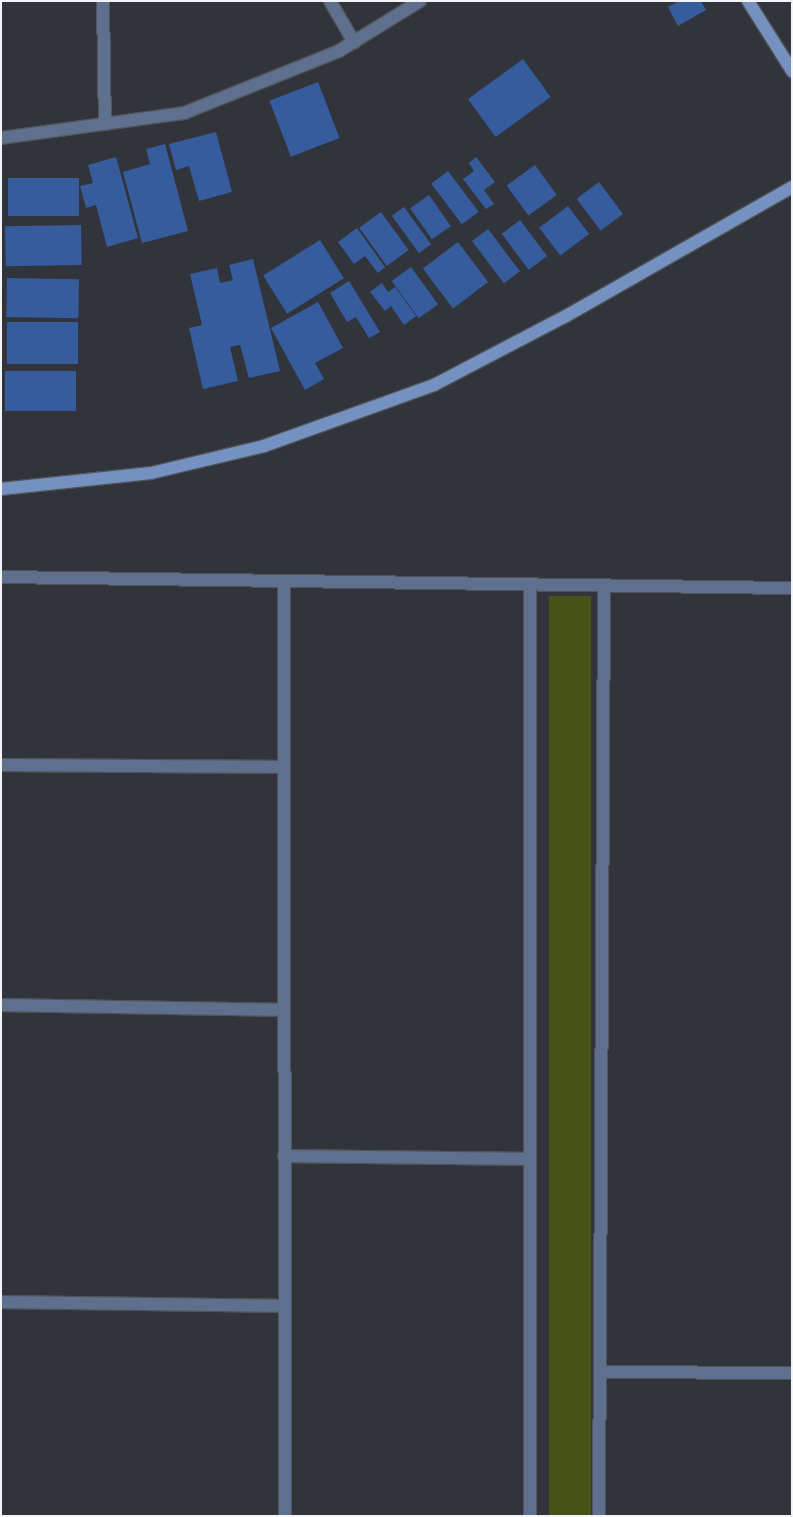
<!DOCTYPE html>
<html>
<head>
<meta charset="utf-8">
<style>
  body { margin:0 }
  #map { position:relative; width:793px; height:1517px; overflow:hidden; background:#31353b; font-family:Overpass,sans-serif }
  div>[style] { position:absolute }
  .green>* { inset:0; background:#475216; transform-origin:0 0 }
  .building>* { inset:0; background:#365c9e; transform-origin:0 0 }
  .roads { filter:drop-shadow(1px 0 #505459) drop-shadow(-1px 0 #505459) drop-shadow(0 1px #505459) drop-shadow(0 -1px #505459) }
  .street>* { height:12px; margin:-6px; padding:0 6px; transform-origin:6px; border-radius:6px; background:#5e708e }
  .secondary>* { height:12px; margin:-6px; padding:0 6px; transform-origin:6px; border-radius:6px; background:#7591c1 }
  span { translate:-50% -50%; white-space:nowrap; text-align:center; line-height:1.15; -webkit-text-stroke:4px #31353b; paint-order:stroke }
  .frame { position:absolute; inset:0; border:2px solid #f2f4f8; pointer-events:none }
</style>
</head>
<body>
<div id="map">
  <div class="green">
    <div style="left:549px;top:596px;width:42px;height:920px"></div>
  </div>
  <div class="building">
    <div style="clip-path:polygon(679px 1px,701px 1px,706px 10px,678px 26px,668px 7px)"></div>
    <div style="left:523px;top:59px;width:47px;height:68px;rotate:54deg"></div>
    <div style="left:318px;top:82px;width:60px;height:52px;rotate:69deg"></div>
    <div style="clip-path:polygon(216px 132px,232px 192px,199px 201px,189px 166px,176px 170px,169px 144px)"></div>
    <div style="clip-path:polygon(165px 144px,188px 231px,142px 243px,123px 172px,150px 164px,146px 149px)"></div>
    <div style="clip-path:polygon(116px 157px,138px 238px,107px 247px,96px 205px,86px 208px,80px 186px,93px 183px,88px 165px)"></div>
    <div style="clip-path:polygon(476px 157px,495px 182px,484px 190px,494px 204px,486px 209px,463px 179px,474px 171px,469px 163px)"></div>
    <div style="left:535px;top:165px;width:37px;height:35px;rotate:54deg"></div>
    <div style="left:448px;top:171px;width:51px;height:21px;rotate:53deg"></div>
    <div style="left:8px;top:178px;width:71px;height:38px"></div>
    <div style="left:599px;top:182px;width:40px;height:28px;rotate:53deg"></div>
    <div style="left:429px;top:195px;width:38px;height:23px;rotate:55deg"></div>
    <div style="left:568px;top:206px;width:35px;height:36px;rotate:53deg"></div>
    <div style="left:404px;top:207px;width:46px;height:15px;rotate:54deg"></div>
    <div style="left:381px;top:212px;width:47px;height:27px;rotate:54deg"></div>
    <div style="left:520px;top:220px;width:45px;height:23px;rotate:53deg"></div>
    <div style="left:81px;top:225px;width:40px;height:76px;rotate:89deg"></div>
    <div style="clip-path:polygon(357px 228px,385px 267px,378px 273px,365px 256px,354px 264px,338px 242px)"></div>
    <div style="left:488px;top:229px;width:53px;height:20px;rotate:53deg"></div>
    <div style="left:320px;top:240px;width:45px;height:67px;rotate:58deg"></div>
    <div style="left:458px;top:242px;width:50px;height:44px;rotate:53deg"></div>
    <div style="clip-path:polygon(253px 259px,280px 371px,249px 378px,240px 345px,230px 347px,238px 381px,203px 389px,189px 328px,202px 325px,190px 274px,217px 268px,220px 283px,233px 280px,229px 265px)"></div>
    <div style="left:411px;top:267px;width:46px;height:24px;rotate:54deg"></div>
    <div style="left:7px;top:278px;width:72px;height:39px;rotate:1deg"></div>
    <div style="clip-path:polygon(349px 281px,380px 332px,369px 338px,356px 317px,347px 322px,330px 293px)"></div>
    <div style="clip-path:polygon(382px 283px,388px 292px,395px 287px,416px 316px,404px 325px,391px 306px,385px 311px,370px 292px)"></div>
    <div style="clip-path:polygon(318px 302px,343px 348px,315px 363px,324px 379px,305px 390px,271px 328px)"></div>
    <div style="left:7px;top:322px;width:71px;height:42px"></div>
    <div style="left:5px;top:371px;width:71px;height:40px"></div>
  </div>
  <div class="roads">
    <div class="street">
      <div style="left:103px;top:1px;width:123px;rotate:89.1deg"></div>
      <div style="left:330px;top:1px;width:48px;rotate:59.7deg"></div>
      <div style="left:1px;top:138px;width:185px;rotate:-7.8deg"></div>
      <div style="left:184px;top:113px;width:167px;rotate:-21.8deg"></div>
      <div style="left:339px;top:51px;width:95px;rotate:-31.7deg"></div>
      <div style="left:1px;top:577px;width:791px;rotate:0.8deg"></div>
      <div style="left:284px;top:581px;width:935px;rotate:89.94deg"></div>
      <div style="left:1px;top:765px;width:283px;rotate:0.4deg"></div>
      <div style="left:1px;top:1005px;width:283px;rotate:1deg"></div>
      <div style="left:284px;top:1156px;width:246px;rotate:0.7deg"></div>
      <div style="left:1px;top:1302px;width:283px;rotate:0.8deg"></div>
      <div style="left:600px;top:1372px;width:192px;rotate:0.3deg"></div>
      <div style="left:530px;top:1516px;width:932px;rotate:-90deg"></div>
      <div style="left:599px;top:1516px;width:931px;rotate:-89.69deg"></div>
    </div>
    <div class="secondary">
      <div style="left:748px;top:1px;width:83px;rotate:57.8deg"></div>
      <div style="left:1px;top:489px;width:151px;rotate:-6.1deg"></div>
      <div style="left:151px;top:473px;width:116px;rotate:-13.4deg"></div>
      <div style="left:264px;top:446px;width:181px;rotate:-19.7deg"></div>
      <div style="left:434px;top:385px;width:149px;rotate:-27.6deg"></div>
      <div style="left:566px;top:316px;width:260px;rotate:-29.7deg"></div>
    </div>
  </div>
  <div class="frame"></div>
</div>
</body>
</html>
